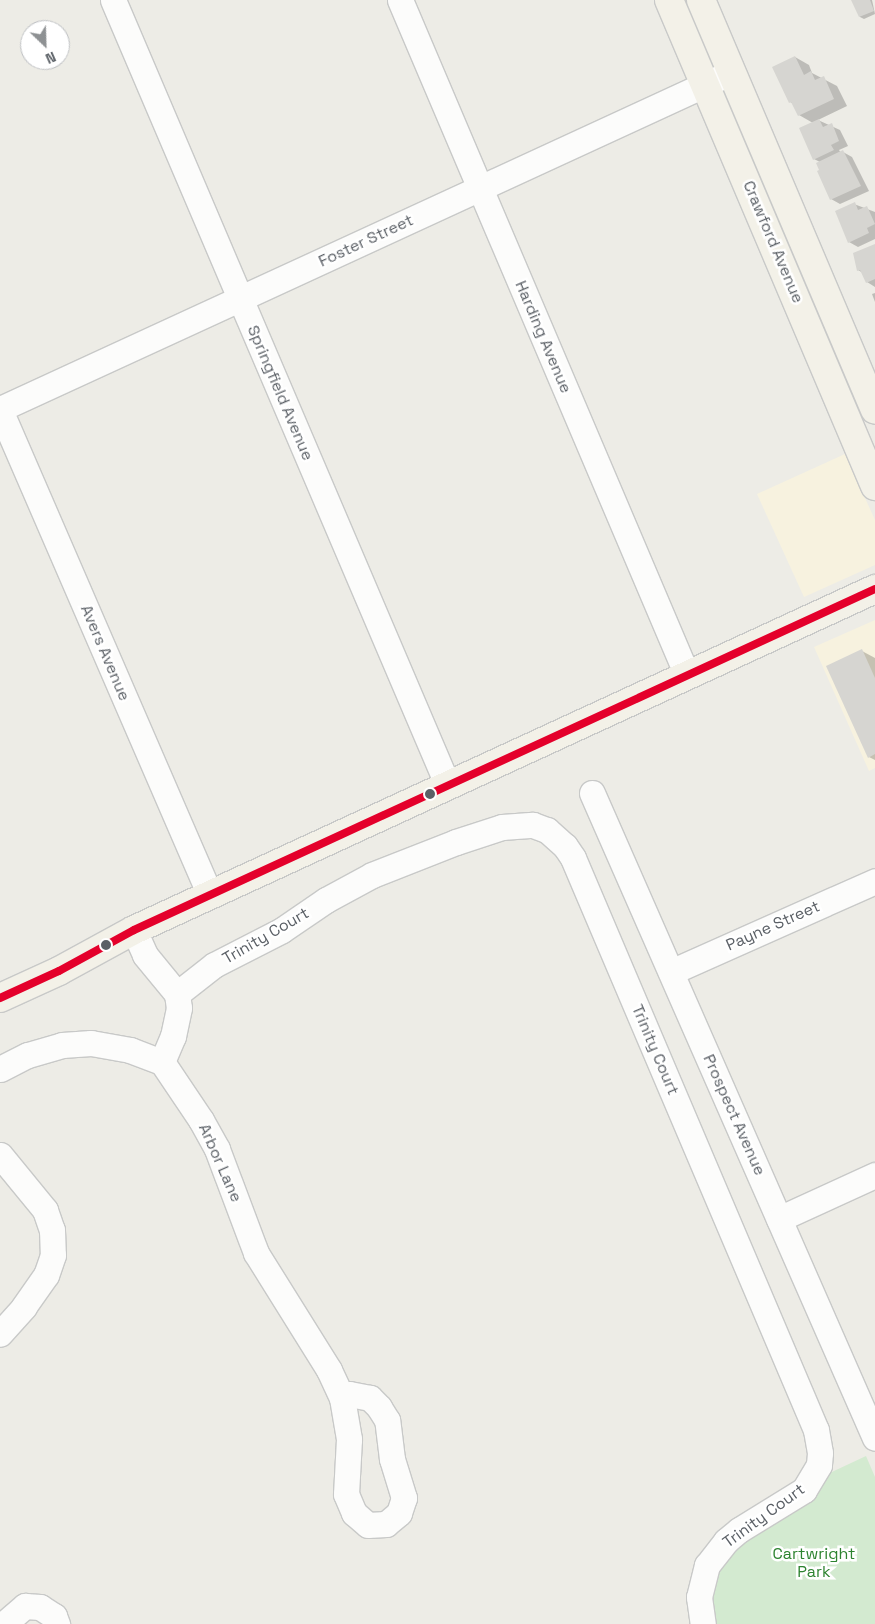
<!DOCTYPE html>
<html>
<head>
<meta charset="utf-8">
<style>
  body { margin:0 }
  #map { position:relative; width:875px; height:1624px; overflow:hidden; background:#edece6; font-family:"Space Grotesk",sans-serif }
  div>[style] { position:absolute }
  .commercial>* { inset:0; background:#f7f2df }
  .green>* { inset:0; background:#d3ead0 }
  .shadow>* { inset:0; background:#0003 }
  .building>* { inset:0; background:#d6d5d1 }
  .roads { filter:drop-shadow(1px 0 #c8c9c8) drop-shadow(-1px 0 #c8c9c8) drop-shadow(0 1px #c8c9c8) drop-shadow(0 -1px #c8c9c8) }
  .minor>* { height:25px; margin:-12.5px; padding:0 12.5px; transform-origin:12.5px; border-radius:12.5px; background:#fcfcfb }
  .major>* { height:28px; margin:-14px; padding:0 14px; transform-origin:14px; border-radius:14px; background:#f3f1e8 }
  .bus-1>* { height:8px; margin:-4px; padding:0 4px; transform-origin:4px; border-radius:4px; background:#e4002b }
  .dots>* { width:14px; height:14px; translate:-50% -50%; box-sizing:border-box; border:2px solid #fff; border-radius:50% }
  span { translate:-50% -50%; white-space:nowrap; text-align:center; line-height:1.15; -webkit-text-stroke:5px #fff; paint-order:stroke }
  .street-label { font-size:16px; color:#5b6066 }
  .park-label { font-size:16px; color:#2d8330 }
  .north { position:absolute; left:20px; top:20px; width:50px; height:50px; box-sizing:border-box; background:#fff; border:1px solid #bdbfc2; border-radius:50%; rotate:156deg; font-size:14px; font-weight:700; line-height:20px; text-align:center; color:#5b6066 }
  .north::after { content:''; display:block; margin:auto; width:18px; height:22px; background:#8e9193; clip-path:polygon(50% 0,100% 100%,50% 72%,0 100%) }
</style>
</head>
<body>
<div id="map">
  <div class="commercial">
    <div style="clip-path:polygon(845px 454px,875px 520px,875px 565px,804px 597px,757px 494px)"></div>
    <div style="clip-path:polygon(875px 620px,875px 768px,869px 771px,814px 647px)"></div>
  </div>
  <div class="green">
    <div style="clip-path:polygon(866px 1456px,875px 1477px,875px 1624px,712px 1624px,709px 1603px,713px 1569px,819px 1478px)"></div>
  </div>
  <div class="shadow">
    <div style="clip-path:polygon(855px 0,872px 0,875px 14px,864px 19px,860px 17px)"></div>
    <div style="clip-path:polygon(795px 57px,809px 65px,812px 73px,837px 86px,847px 106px,818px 120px,840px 130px,848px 146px,839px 150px,841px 153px,843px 152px,852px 157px,869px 191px,840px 204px,831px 199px,821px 170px,820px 162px,814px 159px,813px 123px,799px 115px,794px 104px,790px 102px)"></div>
    <div style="clip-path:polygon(854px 204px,875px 212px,875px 239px,858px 247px,849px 242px)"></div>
    <div style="clip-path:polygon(875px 245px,875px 287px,867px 282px,863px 273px,858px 270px)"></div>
    <div style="clip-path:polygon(875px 293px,875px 302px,872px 294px)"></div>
    <div style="clip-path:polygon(862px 651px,875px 658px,875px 760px,869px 757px)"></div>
  </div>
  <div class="building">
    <div style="clip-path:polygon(851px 0,870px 0,874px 11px,859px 17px)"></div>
    <div style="clip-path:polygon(795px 56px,804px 75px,811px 71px,815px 80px,824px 76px,834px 99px,798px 116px,791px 102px,789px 103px,772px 67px)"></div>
    <div style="clip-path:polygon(819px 119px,823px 127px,832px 123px,839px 141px,831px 145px,834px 150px,813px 160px,799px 128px)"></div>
    <div style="clip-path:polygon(843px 150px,861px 186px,830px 200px,817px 171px,819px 170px,816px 163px)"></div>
    <div style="clip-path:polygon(855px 202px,858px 210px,867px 206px,875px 224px,867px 228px,869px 233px,848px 243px,835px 211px)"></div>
    <div style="clip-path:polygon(875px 244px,875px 279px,866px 283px,860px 270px,857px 271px,853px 253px)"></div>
    <div style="clip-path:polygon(862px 649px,875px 678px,875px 754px,868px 758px,826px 666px)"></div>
  </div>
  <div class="roads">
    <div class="minor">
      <div style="left:113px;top:0;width:854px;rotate:66.92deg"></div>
      <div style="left:400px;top:0;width:733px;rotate:66.97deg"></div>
      <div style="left:0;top:409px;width:806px;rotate:-24.72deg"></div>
      <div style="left:0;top:410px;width:529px;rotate:66.59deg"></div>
      <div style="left:592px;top:793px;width:704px;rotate:66.31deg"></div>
      <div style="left:134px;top:930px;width:27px;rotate:66deg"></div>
      <div style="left:145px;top:955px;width:50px;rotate:50.6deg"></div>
      <div style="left:177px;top:994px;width:14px;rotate:82deg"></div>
      <div style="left:179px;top:1008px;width:29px;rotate:102deg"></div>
      <div style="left:173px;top:1036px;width:28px;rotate:113deg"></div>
      <div style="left:162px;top:1062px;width:70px;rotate:56.1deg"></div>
      <div style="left:201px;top:1120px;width:33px;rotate:61deg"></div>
      <div style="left:217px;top:1149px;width:111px;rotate:69.4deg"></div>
      <div style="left:256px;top:1253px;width:138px;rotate:58deg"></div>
      <div style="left:329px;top:1370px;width:31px;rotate:65deg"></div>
      <div style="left:342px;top:1398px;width:42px;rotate:80.3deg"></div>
      <div style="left:349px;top:1439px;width:55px;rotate:93.1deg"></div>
      <div style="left:346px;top:1494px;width:21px;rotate:67deg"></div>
      <div style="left:354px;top:1513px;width:18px;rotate:41deg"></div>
      <div style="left:368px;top:1525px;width:18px;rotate:-3deg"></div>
      <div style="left:386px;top:1524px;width:17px;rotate:-40deg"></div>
      <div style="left:399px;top:1513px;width:16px;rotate:-72deg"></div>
      <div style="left:404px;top:1498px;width:41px;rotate:-107.1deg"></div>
      <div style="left:392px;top:1459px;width:39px;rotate:-97deg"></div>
      <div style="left:387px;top:1420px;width:15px;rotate:-122deg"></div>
      <div style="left:379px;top:1407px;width:13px;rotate:-135deg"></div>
      <div style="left:370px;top:1398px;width:21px;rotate:-169deg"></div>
      <div style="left:349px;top:1394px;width:8px;rotate:150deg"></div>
      <div style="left:671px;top:972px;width:223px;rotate:-24deg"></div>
      <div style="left:177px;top:994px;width:47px;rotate:-38.1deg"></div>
      <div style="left:214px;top:965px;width:76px;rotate:-27.2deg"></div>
      <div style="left:282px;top:930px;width:53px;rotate:-34.3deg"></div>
      <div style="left:326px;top:900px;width:52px;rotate:-28.5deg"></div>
      <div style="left:372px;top:875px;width:90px;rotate:-21.4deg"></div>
      <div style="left:456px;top:842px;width:48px;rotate:-18.1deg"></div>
      <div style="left:502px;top:827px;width:31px;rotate:-4deg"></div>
      <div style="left:533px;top:825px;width:15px;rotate:20deg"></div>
      <div style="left:547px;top:830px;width:24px;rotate:42deg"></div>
      <div style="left:565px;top:846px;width:14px;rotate:56deg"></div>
      <div style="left:573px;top:858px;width:621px;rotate:66.98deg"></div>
      <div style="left:816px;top:1430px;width:23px;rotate:80deg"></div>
      <div style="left:820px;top:1453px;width:12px;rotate:95deg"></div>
      <div style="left:819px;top:1465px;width:29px;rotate:121deg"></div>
      <div style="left:804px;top:1490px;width:76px;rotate:148.4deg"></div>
      <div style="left:739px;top:1530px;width:17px;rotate:140deg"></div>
      <div style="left:726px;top:1541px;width:31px;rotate:128deg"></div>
      <div style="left:707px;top:1565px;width:33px;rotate:104deg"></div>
      <div style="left:699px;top:1597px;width:27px;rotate:82deg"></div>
      <div style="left:0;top:1069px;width:31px;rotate:-27deg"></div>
      <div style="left:28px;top:1055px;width:35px;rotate:-16deg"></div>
      <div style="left:62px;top:1045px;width:29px;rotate:-4deg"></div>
      <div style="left:91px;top:1043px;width:40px;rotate:10deg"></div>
      <div style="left:130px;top:1050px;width:34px;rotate:21deg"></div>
      <div style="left:0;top:1155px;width:71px;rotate:50.7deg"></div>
      <div style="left:45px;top:1210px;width:21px;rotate:71deg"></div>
      <div style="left:52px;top:1230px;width:25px;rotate:88deg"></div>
      <div style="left:53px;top:1255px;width:21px;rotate:109deg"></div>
      <div style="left:46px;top:1275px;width:39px;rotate:125deg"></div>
      <div style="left:24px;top:1307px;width:36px;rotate:132deg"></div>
      <div style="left:779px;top:1219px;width:106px;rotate:-24.6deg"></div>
      <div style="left:4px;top:1624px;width:28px;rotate:-41deg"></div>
      <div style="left:25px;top:1606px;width:15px;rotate:4deg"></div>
      <div style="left:40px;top:1607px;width:17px;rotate:33deg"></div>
      <div style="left:54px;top:1616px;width:9px;rotate:69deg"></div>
    </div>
    <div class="major">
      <div style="left:669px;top:0;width:528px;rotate:67.03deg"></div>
      <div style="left:701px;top:0;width:445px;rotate:67deg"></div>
      <div style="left:0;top:998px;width:65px;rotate:-24.6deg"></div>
      <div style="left:59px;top:971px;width:85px;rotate:-28.7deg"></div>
      <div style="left:134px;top:930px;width:816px;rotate:-24.71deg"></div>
    </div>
  </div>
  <div class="bus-1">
    <div style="left:0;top:998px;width:65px;rotate:-24.6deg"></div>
    <div style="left:59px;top:971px;width:85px;rotate:-28.7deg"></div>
    <div style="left:134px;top:930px;width:816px;rotate:-24.71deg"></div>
  </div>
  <div class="dots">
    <div style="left:430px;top:794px;background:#5b6066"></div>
    <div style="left:106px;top:945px;background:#5b6066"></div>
  </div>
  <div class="street-label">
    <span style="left:366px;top:241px;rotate:-25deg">Foster Street</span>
    <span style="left:773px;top:242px;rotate:67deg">Crawford Avenue</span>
    <span style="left:543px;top:337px;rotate:67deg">Harding Avenue</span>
    <span style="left:280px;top:393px;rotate:67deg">Springfield Avenue</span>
    <span style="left:105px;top:653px;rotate:67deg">Avers Avenue</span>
    <span style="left:773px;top:926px;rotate:-24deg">Payne Street</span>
    <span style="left:266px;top:936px;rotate:-30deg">Trinity Court</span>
    <span style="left:655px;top:1050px;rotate:67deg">Trinity Court</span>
    <span style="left:734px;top:1115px;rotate:66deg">Prospect Avenue</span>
    <span style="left:220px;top:1163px;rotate:66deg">Arbor Lane</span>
    <span style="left:764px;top:1516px;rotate:-36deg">Trinity Court</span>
  </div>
  <div class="park-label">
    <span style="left:814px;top:1563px">Cartwright<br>Park</span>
  </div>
  <div class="north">N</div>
</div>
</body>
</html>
